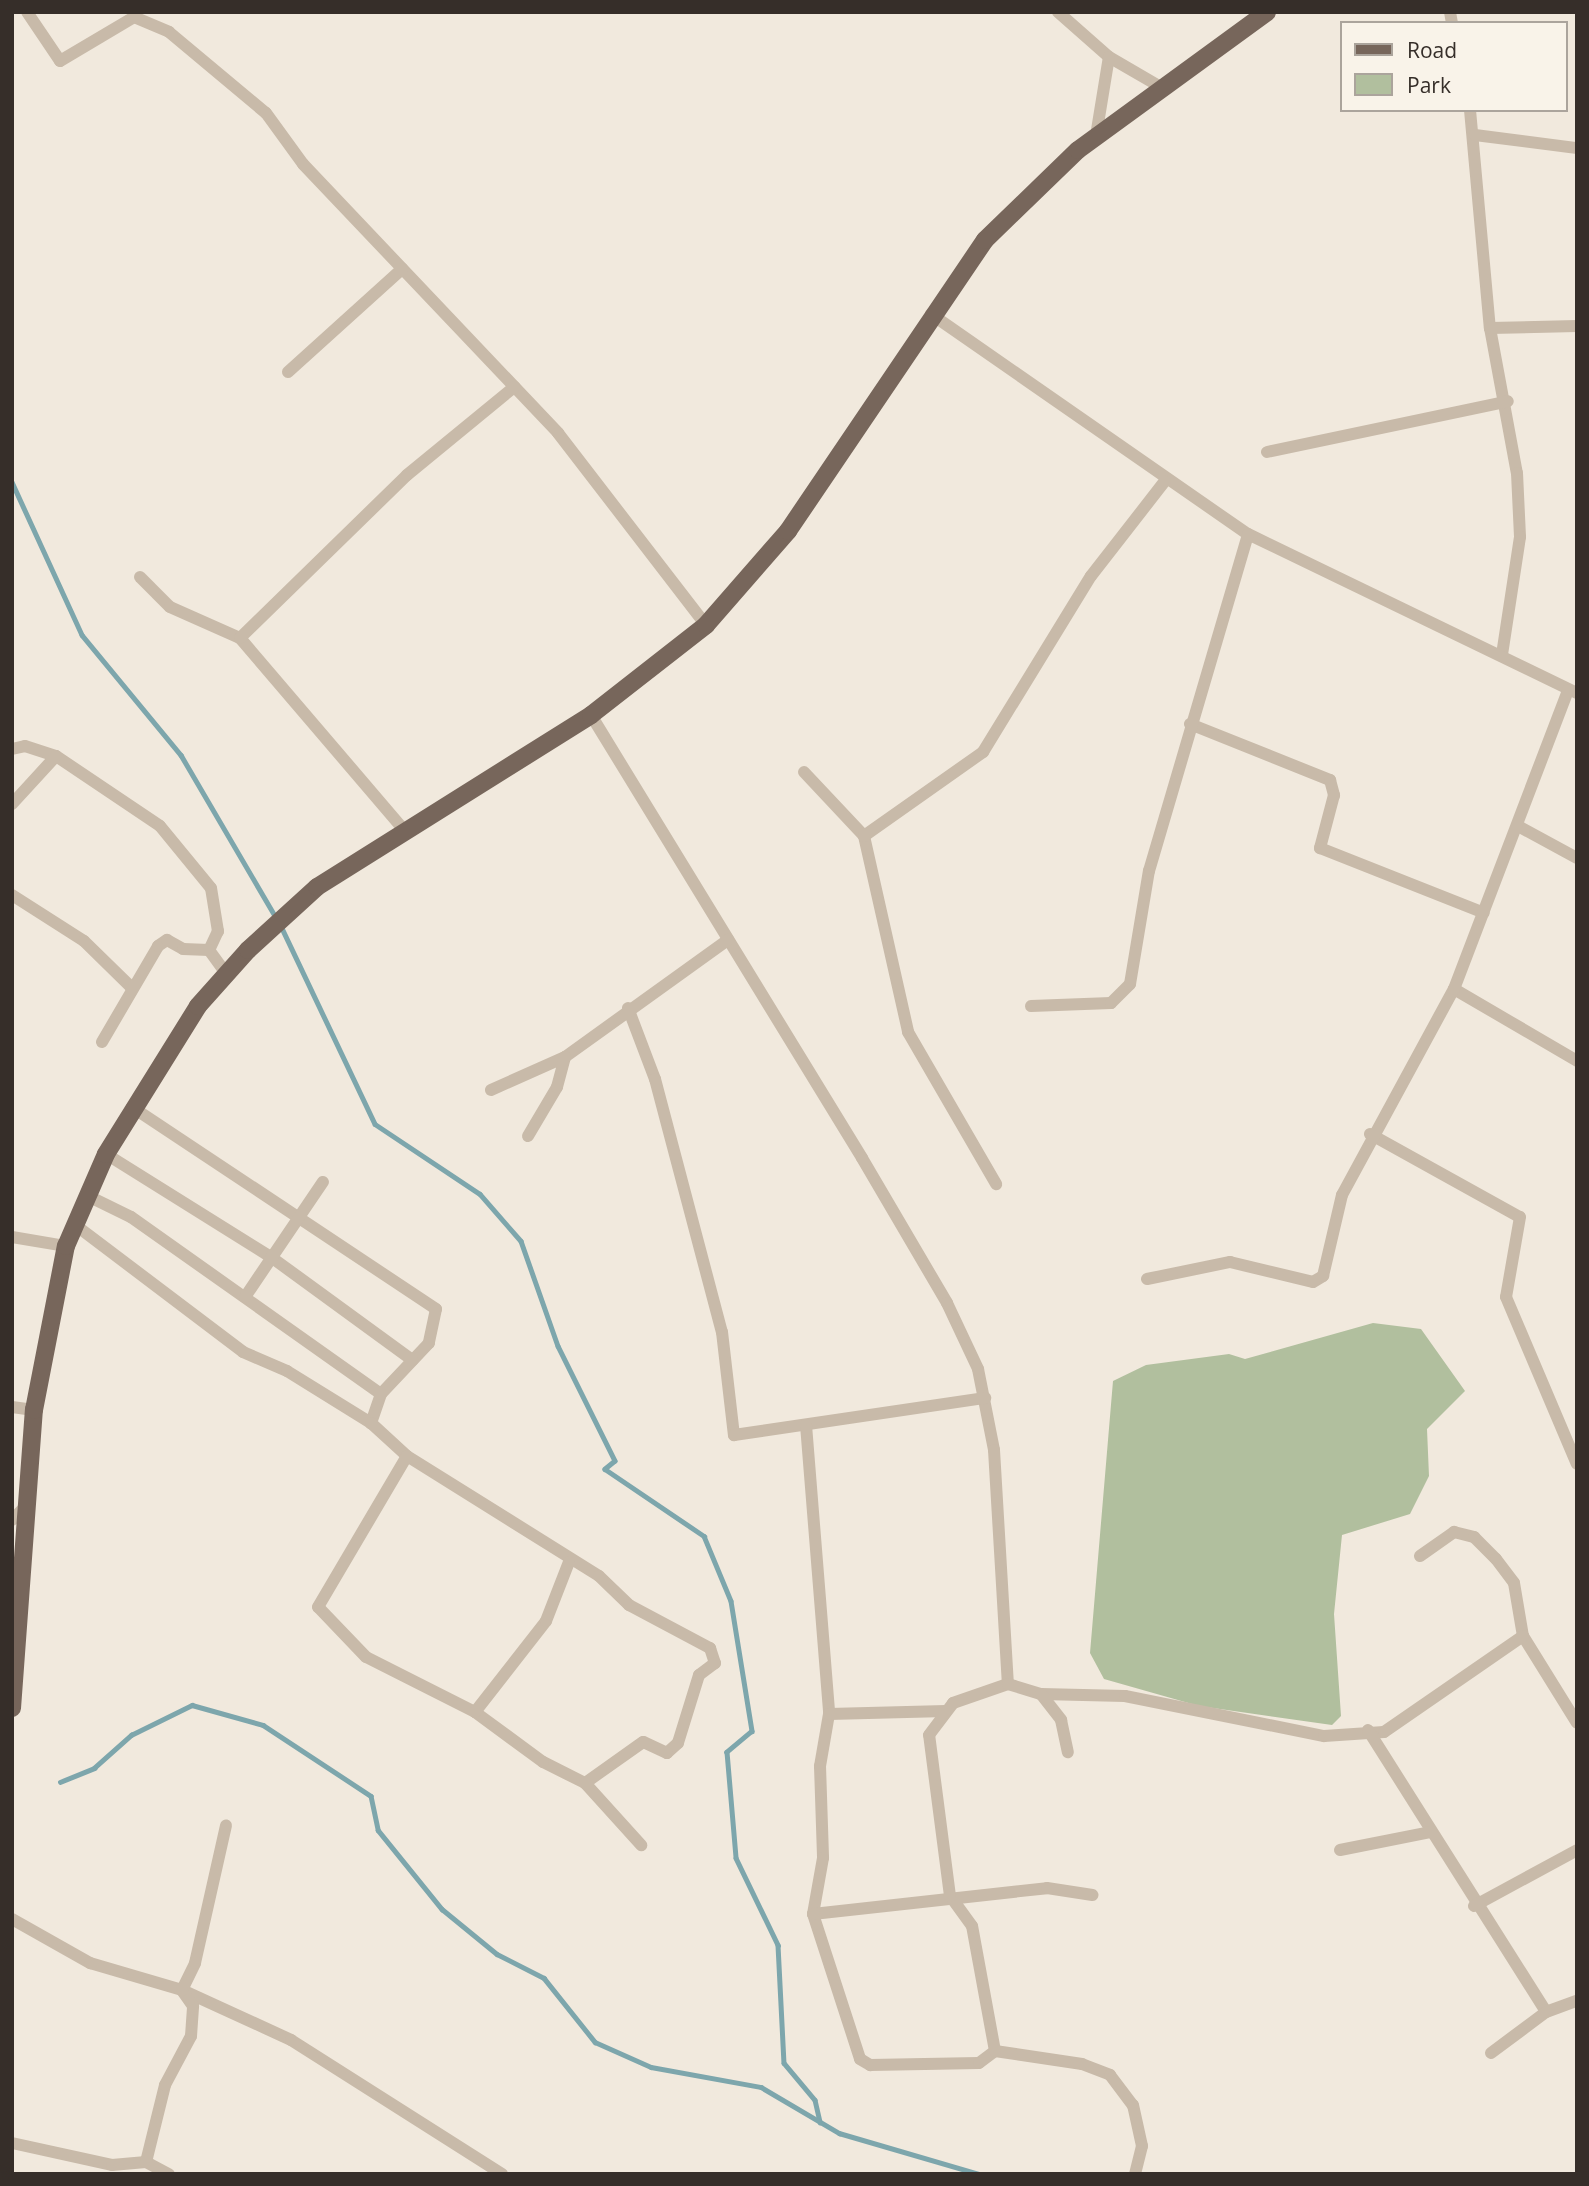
<!DOCTYPE html>
<html>
<head>
<meta charset="utf-8">
<style>
  body { margin:0 }
  #map { position:relative; width:1589px; height:2186px; overflow:hidden; background:#f1e9dd; font-family:"Open Sans",sans-serif }
  div>[style] { position:absolute }
  .green>* { inset:0; background:#b1bf9e }
  .stream>* { height:4.5px; margin:-2.25px; padding:0 2.25px; transform-origin:2.25px; border-radius:2.25px; background:#7da6ac }
  .street>* { height:12px; margin:-6px; padding:0 6px; transform-origin:6px; border-radius:6px; background:#c8baa9 }
  .primary>* { height:18px; margin:-9px; padding:0 9px; transform-origin:9px; border-radius:9px; background:#77665b }
  span { translate:-50% -50%; white-space:nowrap; text-align:center; line-height:1.15; -webkit-text-stroke:7px #f9f3e9; paint-order:stroke }
  .frame { position:absolute; inset:0; border:14px solid #362e29; pointer-events:none }
  .legend { position:absolute; left:1340px; top:21px; width:228px; height:91px; box-sizing:border-box; background:#f9f3e9; border:2px solid #aba49c; margin:0; padding:9px 12px; list-style:none; font-size:21px; color:#362e29 }
  .legend li { display:flex; align-items:center; gap:14px; height:35px }
  .legend b { width:35px; border:2px solid #aba49c }
</style>
</head>
<body>
<div id="map">
  <div class="green">
    <div style="clip-path:polygon(1373px 1323px,1421px 1329px,1465px 1391px,1427px 1429px,1429px 1476px,1410px 1514px,1342px 1535px,1334px 1614px,1341px 1716px,1332px 1725px,1199px 1706px,1104px 1679px,1090px 1653px,1113px 1381px,1146px 1365px,1229px 1354px,1245px 1359px)"></div>
  </div>
  <div class="stream">
    <div style="left:12px;top:482px;width:168px;rotate:65.4deg"></div>
    <div style="left:82px;top:635px;width:156px;rotate:50.5deg"></div>
    <div style="left:181px;top:755px;width:190px;rotate:59.7deg"></div>
    <div style="left:281px;top:926px;width:219px;rotate:64.6deg"></div>
    <div style="left:375px;top:1124px;width:126px;rotate:33.7deg"></div>
    <div style="left:480px;top:1194px;width:62px;rotate:48.9deg"></div>
    <div style="left:521px;top:1241px;width:111px;rotate:70.6deg"></div>
    <div style="left:558px;top:1346px;width:128px;rotate:63.6deg"></div>
    <div style="left:615px;top:1461px;width:13px;rotate:141deg"></div>
    <div style="left:605px;top:1469px;width:120px;rotate:34.1deg"></div>
    <div style="left:704px;top:1536px;width:70px;rotate:67.4deg"></div>
    <div style="left:731px;top:1601px;width:132px;rotate:80.8deg"></div>
    <div style="left:752px;top:1731px;width:33px;rotate:140deg"></div>
    <div style="left:727px;top:1752px;width:106px;rotate:85.1deg"></div>
    <div style="left:736px;top:1858px;width:97px;rotate:64.2deg"></div>
    <div style="left:778px;top:1945px;width:118px;rotate:87.1deg"></div>
    <div style="left:784px;top:2063px;width:48px;rotate:50deg"></div>
    <div style="left:815px;top:2100px;width:23px;rotate:77deg"></div>
    <div style="left:60px;top:1782px;width:37px;rotate:-22deg"></div>
    <div style="left:94px;top:1768px;width:50px;rotate:-41.7deg"></div>
    <div style="left:131px;top:1735px;width:68px;rotate:-26.2deg"></div>
    <div style="left:192px;top:1705px;width:74px;rotate:15.7deg"></div>
    <div style="left:263px;top:1725px;width:129px;rotate:33.3deg"></div>
    <div style="left:371px;top:1796px;width:35px;rotate:78deg"></div>
    <div style="left:378px;top:1830px;width:102px;rotate:51deg"></div>
    <div style="left:442px;top:1909px;width:71px;rotate:39.3deg"></div>
    <div style="left:497px;top:1954px;width:53px;rotate:27.1deg"></div>
    <div style="left:544px;top:1978px;width:82px;rotate:51.4deg"></div>
    <div style="left:595px;top:2042px;width:61px;rotate:24.1deg"></div>
    <div style="left:651px;top:2067px;width:112px;rotate:10.3deg"></div>
    <div style="left:761px;top:2087px;width:91px;rotate:30.5deg"></div>
    <div style="left:839px;top:2133px;width:146px;rotate:16.3deg"></div>
  </div>
  <div class="street">
    <div style="left:27px;top:12px;width:59px;rotate:56deg"></div>
    <div style="left:60px;top:61px;width:86px;rotate:-30.7deg"></div>
    <div style="left:134px;top:17px;width:38px;rotate:23deg"></div>
    <div style="left:169px;top:32px;width:126px;rotate:39.9deg"></div>
    <div style="left:266px;top:113px;width:63px;rotate:54deg"></div>
    <div style="left:303px;top:164px;width:371px;rotate:46.5deg"></div>
    <div style="left:558px;top:433px;width:242px;rotate:52.4deg"></div>
    <div style="left:1058px;top:12px;width:68px;rotate:41.4deg"></div>
    <div style="left:1109px;top:57px;width:58px;rotate:30.1deg"></div>
    <div style="left:1450px;top:12px;width:11px;rotate:80deg"></div>
    <div style="left:1470px;top:110px;width:219px;rotate:84.8deg"></div>
    <div style="left:1490px;top:328px;width:147px;rotate:79.5deg"></div>
    <div style="left:1517px;top:473px;width:64px;rotate:87.3deg"></div>
    <div style="left:1520px;top:537px;width:119px;rotate:98.7deg"></div>
    <div style="left:1475px;top:135px;width:103px;rotate:7.3deg"></div>
    <div style="left:1096px;top:136px;width:80px;rotate:-80.7deg"></div>
    <div style="left:931px;top:314px;width:386px;rotate:34.8deg"></div>
    <div style="left:1248px;top:534px;width:365px;rotate:25.8deg"></div>
    <div style="left:1490px;top:328px;width:87px;rotate:-1.3deg"></div>
    <div style="left:288px;top:372px;width:154px;rotate:-42.1deg"></div>
    <div style="left:1267px;top:452px;width:246px;rotate:-11.9deg"></div>
    <div style="left:140px;top:577px;width:42px;rotate:45deg"></div>
    <div style="left:170px;top:607px;width:77px;rotate:23.9deg"></div>
    <div style="left:240px;top:638px;width:253px;rotate:49.5deg"></div>
    <div style="left:240px;top:638px;width:233px;rotate:-44.3deg"></div>
    <div style="left:407px;top:475px;width:139px;rotate:-39.4deg"></div>
    <div style="left:591px;top:715px;width:519px;rotate:58.54deg"></div>
    <div style="left:862px;top:1158px;width:168px;rotate:59.6deg"></div>
    <div style="left:947px;top:1303px;width:73px;rotate:64.8deg"></div>
    <div style="left:978px;top:1369px;width:83px;rotate:78.8deg"></div>
    <div style="left:994px;top:1450px;width:234px;rotate:86.6deg"></div>
    <div style="left:1190px;top:724px;width:151px;rotate:21.8deg"></div>
    <div style="left:1330px;top:780px;width:16px;rotate:75deg"></div>
    <div style="left:1334px;top:795px;width:55px;rotate:104.8deg"></div>
    <div style="left:1320px;top:848px;width:176px;rotate:21.6deg"></div>
    <div style="left:12px;top:749px;width:13px;rotate:-13deg"></div>
    <div style="left:25px;top:746px;width:33px;rotate:18deg"></div>
    <div style="left:56px;top:756px;width:125px;rotate:33.9deg"></div>
    <div style="left:160px;top:826px;width:80px;rotate:50.6deg"></div>
    <div style="left:211px;top:888px;width:44px;rotate:80.8deg"></div>
    <div style="left:218px;top:931px;width:21px;rotate:115deg"></div>
    <div style="left:209px;top:950px;width:29px;rotate:54deg"></div>
    <div style="left:804px;top:772px;width:88px;rotate:46.8deg"></div>
    <div style="left:864px;top:836px;width:201px;rotate:77.3deg"></div>
    <div style="left:908px;top:1032px;width:176px;rotate:59.9deg"></div>
    <div style="left:12px;top:804px;width:65px;rotate:-47.5deg"></div>
    <div style="left:1518px;top:826px;width:67px;rotate:28.5deg"></div>
    <div style="left:864px;top:836px;width:146px;rotate:-35.2deg"></div>
    <div style="left:983px;top:752px;width:206px;rotate:-58.5deg"></div>
    <div style="left:1091px;top:576px;width:120px;rotate:-52.1deg"></div>
    <div style="left:12px;top:895px;width:85px;rotate:32.6deg"></div>
    <div style="left:84px;top:941px;width:67px;rotate:44.4deg"></div>
    <div style="left:1454px;top:989px;width:143px;rotate:30.3deg"></div>
    <div style="left:1031px;top:1006px;width:80px;rotate:-2.1deg"></div>
    <div style="left:1111px;top:1003px;width:27px;rotate:-45deg"></div>
    <div style="left:1130px;top:984px;width:115px;rotate:-80.5deg"></div>
    <div style="left:1149px;top:871px;width:351px;rotate:-73.6deg"></div>
    <div style="left:628px;top:1008px;width:76px;rotate:69.2deg"></div>
    <div style="left:655px;top:1079px;width:262px;rotate:75.2deg"></div>
    <div style="left:722px;top:1332px;width:104px;rotate:83.4deg"></div>
    <div style="left:734px;top:1435px;width:254px;rotate:-8.4deg"></div>
    <div style="left:102px;top:1042px;width:111px;rotate:-59.7deg"></div>
    <div style="left:158px;top:946px;width:11px;rotate:-34deg"></div>
    <div style="left:167px;top:940px;width:18px;rotate:29deg"></div>
    <div style="left:183px;top:949px;width:26px;rotate:2deg"></div>
    <div style="left:491px;top:1090px;width:81px;rotate:-24deg"></div>
    <div style="left:565px;top:1057px;width:201px;rotate:-35.7deg"></div>
    <div style="left:132px;top:1107px;width:365px;rotate:33.6deg"></div>
    <div style="left:436px;top:1309px;width:35px;rotate:102deg"></div>
    <div style="left:429px;top:1343px;width:70px;rotate:133.3deg"></div>
    <div style="left:381px;top:1394px;width:31px;rotate:109deg"></div>
    <div style="left:1370px;top:1134px;width:171px;rotate:29deg"></div>
    <div style="left:1520px;top:1217px;width:81px;rotate:99.9deg"></div>
    <div style="left:1506px;top:1297px;width:181px;rotate:67deg"></div>
    <div style="left:528px;top:1136px;width:57px;rotate:-59.4deg"></div>
    <div style="left:557px;top:1087px;width:31px;rotate:-75deg"></div>
    <div style="left:106px;top:1154px;width:195px;rotate:32deg"></div>
    <div style="left:271px;top:1257px;width:175px;rotate:36.1deg"></div>
    <div style="left:86px;top:1195px;width:50px;rotate:26.1deg"></div>
    <div style="left:131px;top:1217px;width:306px;rotate:35.3deg"></div>
    <div style="left:74px;top:1224px;width:212px;rotate:37.1deg"></div>
    <div style="left:243px;top:1352px;width:48px;rotate:23.4deg"></div>
    <div style="left:287px;top:1371px;width:99px;rotate:31.8deg"></div>
    <div style="left:371px;top:1423px;width:49px;rotate:42.5deg"></div>
    <div style="left:407px;top:1456px;width:226px;rotate:32deg"></div>
    <div style="left:599px;top:1576px;width:42px;rotate:44deg"></div>
    <div style="left:629px;top:1605px;width:92px;rotate:28deg"></div>
    <div style="left:710px;top:1648px;width:16px;rotate:72deg"></div>
    <div style="left:715px;top:1663px;width:20px;rotate:143deg"></div>
    <div style="left:699px;top:1675px;width:71px;rotate:107.2deg"></div>
    <div style="left:678px;top:1743px;width:15px;rotate:138deg"></div>
    <div style="left:667px;top:1753px;width:26px;rotate:-155deg"></div>
    <div style="left:643px;top:1742px;width:71px;rotate:144.7deg"></div>
    <div style="left:585px;top:1783px;width:47px;rotate:-153.4deg"></div>
    <div style="left:543px;top:1762px;width:84px;rotate:-143.7deg"></div>
    <div style="left:475px;top:1712px;width:122px;rotate:-153.2deg"></div>
    <div style="left:366px;top:1657px;width:69px;rotate:-133.8deg"></div>
    <div style="left:318px;top:1607px;width:175px;rotate:-59.5deg"></div>
    <div style="left:12px;top:1237px;width:55px;rotate:9.5deg"></div>
    <div style="left:1147px;top:1279px;width:85px;rotate:-11.6deg"></div>
    <div style="left:1230px;top:1262px;width:85px;rotate:13.5deg"></div>
    <div style="left:1313px;top:1282px;width:12px;rotate:-31deg"></div>
    <div style="left:1323px;top:1276px;width:83px;rotate:-76.8deg"></div>
    <div style="left:1342px;top:1195px;width:234px;rotate:-61.5deg"></div>
    <div style="left:1454px;top:989px;width:320px;rotate:-69.1deg"></div>
    <div style="left:245px;top:1297px;width:139px;rotate:-55.9deg"></div>
    <div style="left:12px;top:1407px;width:22px;rotate:8deg"></div>
    <div style="left:806px;top:1425px;width:290px;rotate:85.4deg"></div>
    <div style="left:829px;top:1714px;width:53px;rotate:99.8deg"></div>
    <div style="left:820px;top:1766px;width:92px;rotate:88.1deg"></div>
    <div style="left:823px;top:1858px;width:57px;rotate:100.1deg"></div>
    <div style="left:813px;top:1914px;width:152px;rotate:72deg"></div>
    <div style="left:860px;top:2059px;width:12px;rotate:31deg"></div>
    <div style="left:870px;top:2065px;width:109px;rotate:-1.1deg"></div>
    <div style="left:979px;top:2063px;width:20px;rotate:-37deg"></div>
    <div style="left:995px;top:2051px;width:88px;rotate:8.5deg"></div>
    <div style="left:1082px;top:2064px;width:30px;rotate:21deg"></div>
    <div style="left:1110px;top:2075px;width:38px;rotate:53deg"></div>
    <div style="left:1133px;top:2105px;width:42px;rotate:77.6deg"></div>
    <div style="left:1142px;top:2146px;width:29px;rotate:104deg"></div>
    <div style="left:12px;top:1520px;width:20px;rotate:-45deg"></div>
    <div style="left:1420px;top:1556px;width:42px;rotate:-35.2deg"></div>
    <div style="left:1454px;top:1532px;width:21px;rotate:14deg"></div>
    <div style="left:1474px;top:1537px;width:31px;rotate:45deg"></div>
    <div style="left:1496px;top:1559px;width:30px;rotate:53deg"></div>
    <div style="left:1514px;top:1583px;width:54px;rotate:80.4deg"></div>
    <div style="left:1523px;top:1636px;width:102px;rotate:58.2deg"></div>
    <div style="left:1041px;top:1694px;width:84px;rotate:1.4deg"></div>
    <div style="left:1125px;top:1696px;width:203px;rotate:11.4deg"></div>
    <div style="left:1324px;top:1736px;width:60px;rotate:-3.8deg"></div>
    <div style="left:1384px;top:1732px;width:169px;rotate:-34.6deg"></div>
    <div style="left:475px;top:1712px;width:115px;rotate:-52deg"></div>
    <div style="left:546px;top:1621px;width:63px;rotate:-68.7deg"></div>
    <div style="left:829px;top:1714px;width:117px;rotate:-1.5deg"></div>
    <div style="left:1368px;top:1730px;width:333px;rotate:57.7deg"></div>
    <div style="left:585px;top:1783px;width:84px;rotate:47.9deg"></div>
    <div style="left:1340px;top:1850px;width:93px;rotate:-11.2deg"></div>
    <div style="left:1474px;top:1906px;width:117px;rotate:-28.5deg"></div>
    <div style="left:813px;top:1914px;width:235px;rotate:-6.3deg"></div>
    <div style="left:1047px;top:1888px;width:46px;rotate:8.8deg"></div>
    <div style="left:12px;top:1919px;width:90px;rotate:29.4deg"></div>
    <div style="left:90px;top:1963px;width:96px;rotate:16.4deg"></div>
    <div style="left:182px;top:1990px;width:120px;rotate:24.6deg"></div>
    <div style="left:291px;top:2040px;width:250px;rotate:32.4deg"></div>
    <div style="left:995px;top:2051px;width:127px;rotate:-100.4deg"></div>
    <div style="left:972px;top:1926px;width:37px;rotate:-126deg"></div>
    <div style="left:950px;top:1896px;width:162px;rotate:-97.4deg"></div>
    <div style="left:929px;top:1735px;width:40px;rotate:-53deg"></div>
    <div style="left:953px;top:1703px;width:58px;rotate:-19.1deg"></div>
    <div style="left:1008px;top:1684px;width:34px;rotate:17deg"></div>
    <div style="left:1041px;top:1694px;width:33px;rotate:52deg"></div>
    <div style="left:1061px;top:1720px;width:33px;rotate:78deg"></div>
    <div style="left:1491px;top:2053px;width:69px;rotate:-36.7deg"></div>
    <div style="left:1546px;top:2012px;width:33px;rotate:-20deg"></div>
    <div style="left:12px;top:2143px;width:102px;rotate:12.4deg"></div>
    <div style="left:112px;top:2165px;width:34px;rotate:-5deg"></div>
    <div style="left:146px;top:2162px;width:26px;rotate:28deg"></div>
    <div style="left:146px;top:2162px;width:79px;rotate:-76.1deg"></div>
    <div style="left:165px;top:2085px;width:55px;rotate:-62deg"></div>
    <div style="left:191px;top:2036px;width:30px;rotate:-86deg"></div>
    <div style="left:193px;top:2006px;width:19px;rotate:-125deg"></div>
    <div style="left:182px;top:1990px;width:30px;rotate:-64deg"></div>
    <div style="left:195px;top:1963px;width:141px;rotate:-77.3deg"></div>
  </div>
  <div class="primary">
    <div style="left:12px;top:1708px;width:299px;rotate:-85.8deg"></div>
    <div style="left:34px;top:1410px;width:167px;rotate:-79deg"></div>
    <div style="left:66px;top:1246px;width:100px;rotate:-66.5deg"></div>
    <div style="left:106px;top:1154px;width:174px;rotate:-58.1deg"></div>
    <div style="left:198px;top:1006px;width:75px;rotate:-48.2deg"></div>
    <div style="left:248px;top:950px;width:93px;rotate:-42.4deg"></div>
    <div style="left:317px;top:887px;width:324px;rotate:-32.1deg"></div>
    <div style="left:591px;top:715px;width:146px;rotate:-38deg"></div>
    <div style="left:706px;top:625px;width:125px;rotate:-48.9deg"></div>
    <div style="left:788px;top:531px;width:351px;rotate:-55.9deg"></div>
    <div style="left:985px;top:240px;width:129px;rotate:-44.1deg"></div>
    <div style="left:1078px;top:150px;width:234px;rotate:-36.1deg"></div>
  </div>
  <div class="frame"></div>
  <ul class="legend">
  <li><b style="height:9px;background:#77665b"></b>Road</li>
  <li><b style="height:19px;background:#b1bf9e"></b>Park</li>
  </ul>
</div>
</body>
</html>
